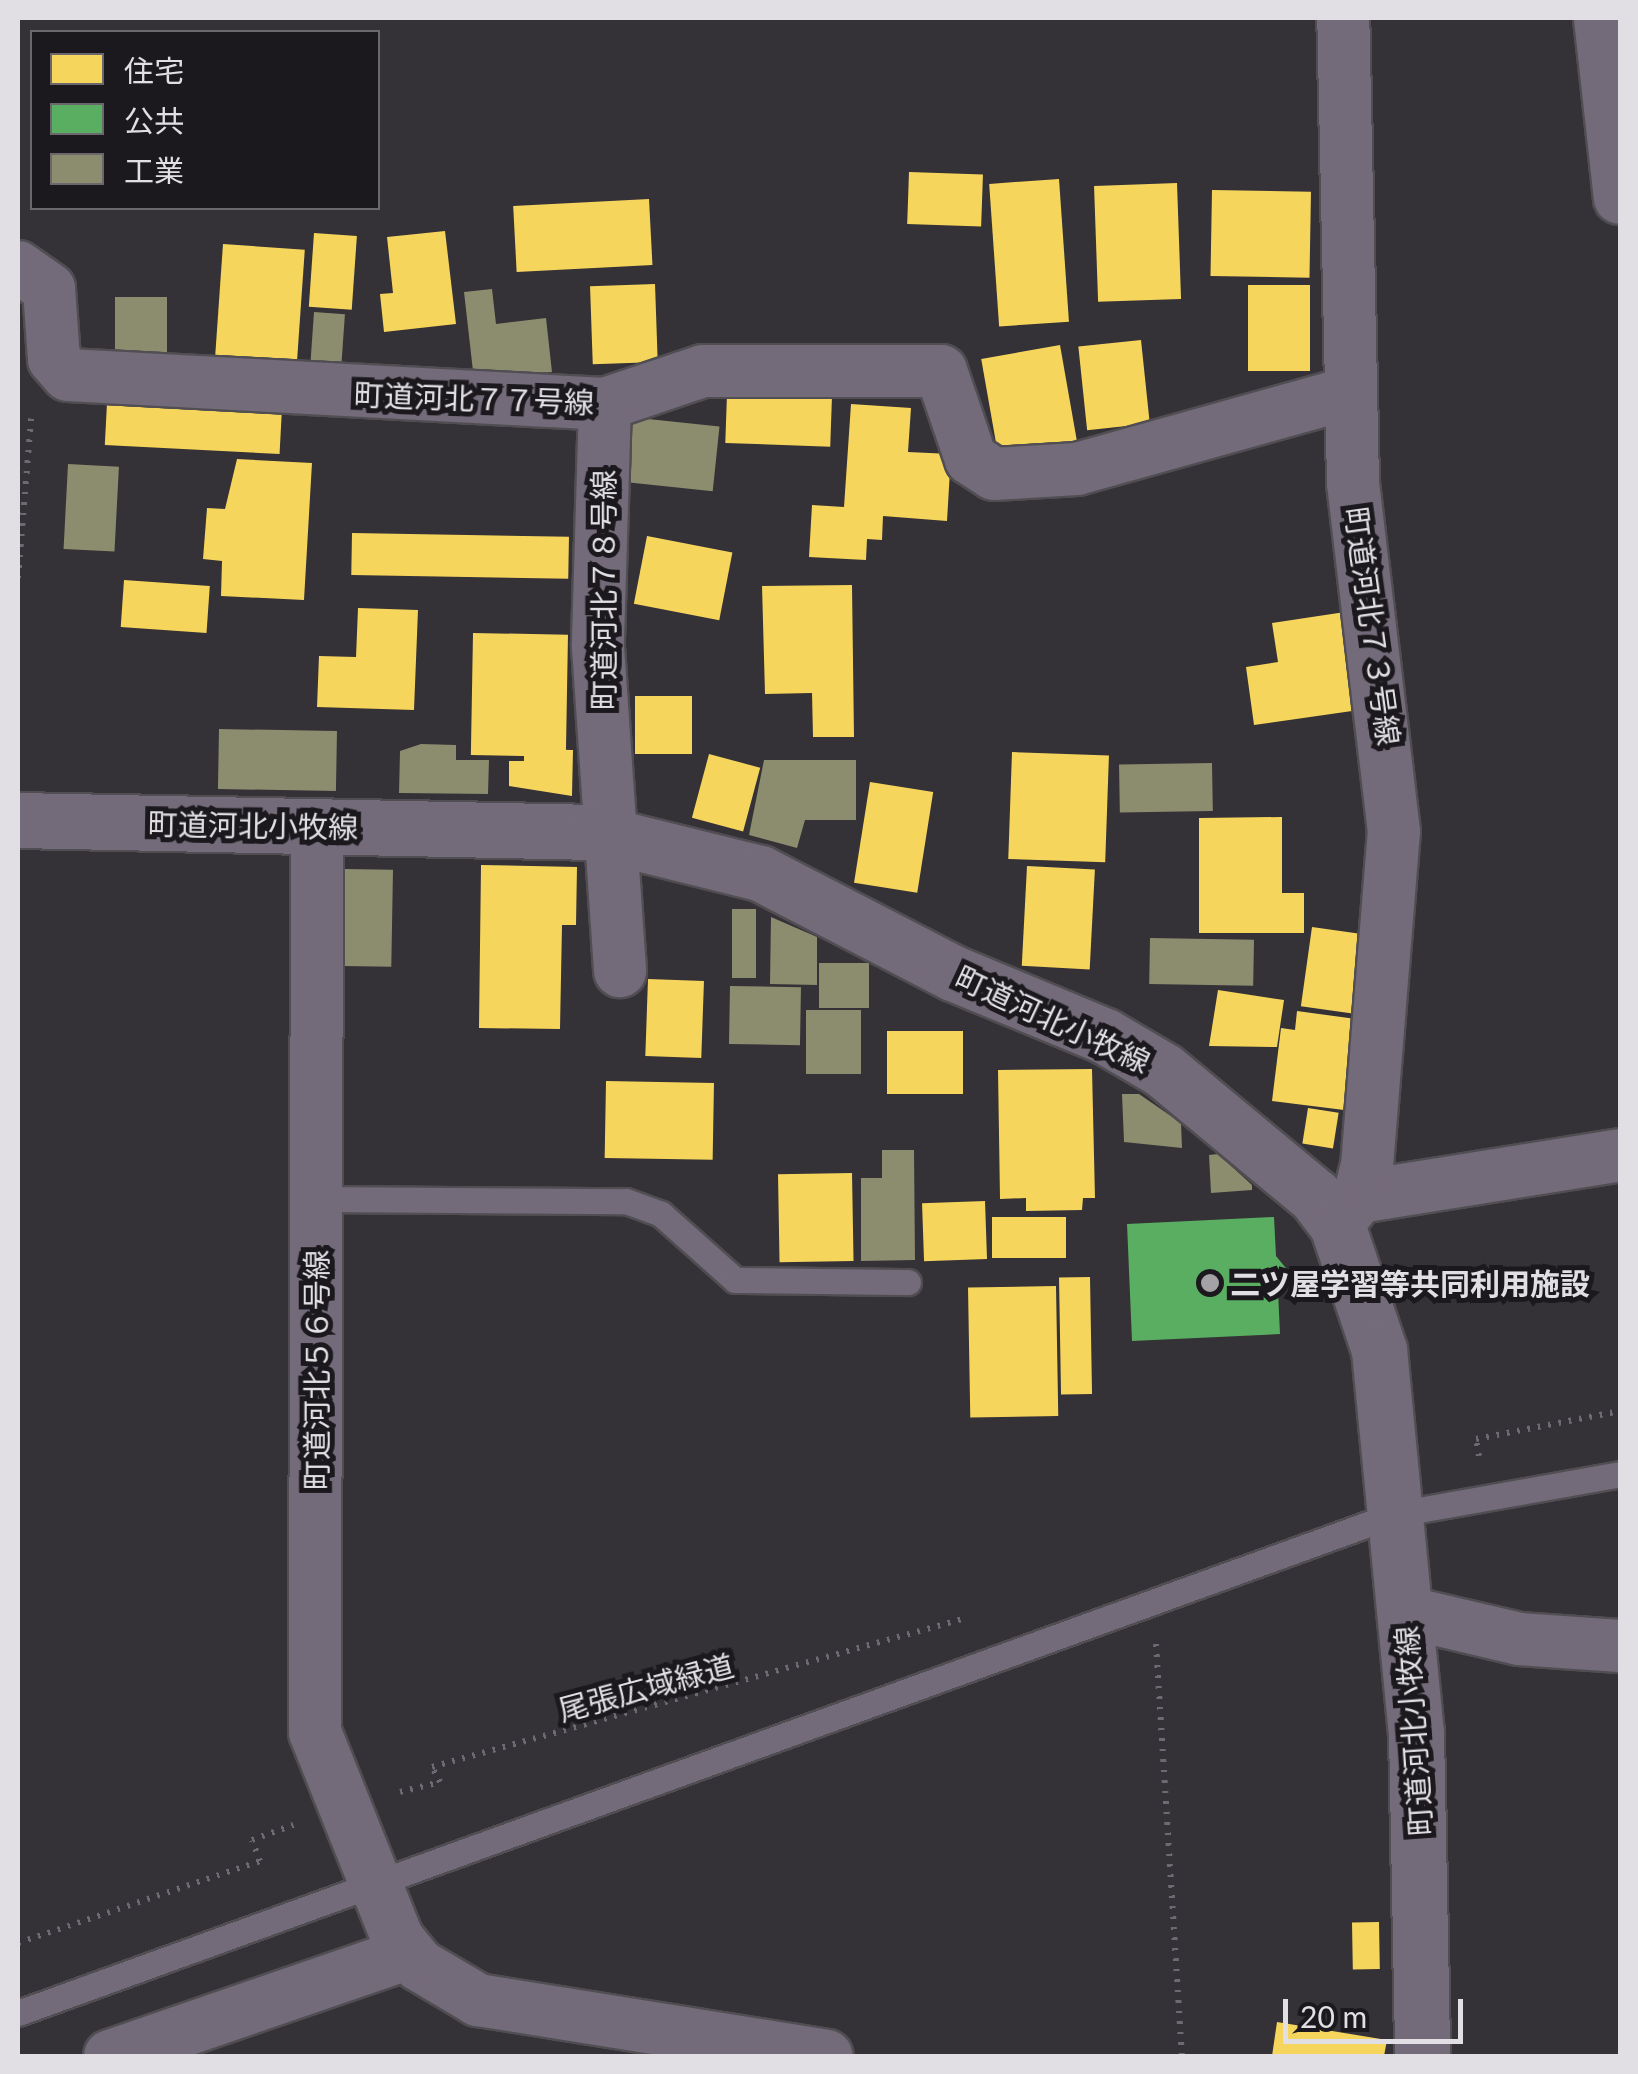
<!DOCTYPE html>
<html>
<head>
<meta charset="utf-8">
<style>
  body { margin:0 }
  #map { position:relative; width:1638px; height:2074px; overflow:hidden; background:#343137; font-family:Lato,"Noto Sans JP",sans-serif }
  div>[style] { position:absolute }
  .homes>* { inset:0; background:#f6d55c; transform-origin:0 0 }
  .public>* { inset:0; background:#5aae61 }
  .industry>* { inset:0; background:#8c8c6e; transform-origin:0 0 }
  .path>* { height:6px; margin-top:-3px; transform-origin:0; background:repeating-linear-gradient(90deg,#6f6973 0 2.5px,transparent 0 10.5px) }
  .roads { filter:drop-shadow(2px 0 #504e52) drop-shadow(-2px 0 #504e52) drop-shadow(0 2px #504e52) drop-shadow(0 -2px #504e52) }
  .service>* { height:25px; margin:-12.5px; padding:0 12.5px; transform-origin:12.5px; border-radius:12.5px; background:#746b7a }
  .minor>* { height:52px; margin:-26px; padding:0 26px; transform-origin:26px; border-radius:26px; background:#746b7a }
  .tertiary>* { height:55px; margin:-27.5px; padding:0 27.5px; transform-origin:27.5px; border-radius:27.5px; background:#746b7a }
  .dots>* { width:28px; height:28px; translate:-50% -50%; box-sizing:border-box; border:5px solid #1b191d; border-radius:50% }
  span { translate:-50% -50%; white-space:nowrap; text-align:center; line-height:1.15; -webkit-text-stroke:10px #1b191d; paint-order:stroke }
  .street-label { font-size:30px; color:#e1dee4 }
  .poi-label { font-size:30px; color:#e1dee4; font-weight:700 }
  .left { translate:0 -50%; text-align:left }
  .frame { position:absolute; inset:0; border:20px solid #e1dee4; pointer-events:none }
  .legend { position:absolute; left:30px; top:30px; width:350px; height:180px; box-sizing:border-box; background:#1b191d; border:2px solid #6a686d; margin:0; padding:12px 18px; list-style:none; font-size:30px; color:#e1dee4 }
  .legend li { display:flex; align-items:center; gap:20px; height:50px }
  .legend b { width:50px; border:2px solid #6a686d }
  .scale { position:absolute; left:1283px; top:1999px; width:180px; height:45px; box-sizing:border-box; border:5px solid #e1dee4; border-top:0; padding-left:12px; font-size:30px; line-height:35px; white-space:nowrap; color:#e1dee4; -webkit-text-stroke:8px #1b191d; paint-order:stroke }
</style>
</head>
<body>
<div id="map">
  <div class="homes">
    <div style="left:909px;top:172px;width:74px;height:52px;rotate:2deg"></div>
    <div style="left:1059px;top:179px;width:143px;height:70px;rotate:86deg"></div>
    <div style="left:1177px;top:183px;width:116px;height:83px;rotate:88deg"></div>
    <div style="left:1212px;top:190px;width:99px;height:86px;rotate:1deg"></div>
    <div style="left:649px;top:199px;width:66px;height:136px;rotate:87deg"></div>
    <div style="clip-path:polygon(445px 231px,456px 324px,384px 332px,380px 294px,393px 293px,387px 237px)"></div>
    <div style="left:314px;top:233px;width:43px;height:74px;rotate:4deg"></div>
    <div style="left:223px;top:244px;width:82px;height:120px;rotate:4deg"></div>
    <div style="left:655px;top:284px;width:78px;height:65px;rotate:88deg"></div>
    <div style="left:1248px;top:285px;width:62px;height:86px"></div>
    <div style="left:1141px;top:340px;width:84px;height:63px;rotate:84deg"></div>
    <div style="left:1060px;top:345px;width:105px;height:80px;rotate:80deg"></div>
    <div style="left:727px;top:394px;width:105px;height:49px;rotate:2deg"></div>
    <div style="left:107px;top:403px;width:175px;height:42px;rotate:3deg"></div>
    <div style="clip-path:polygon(851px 404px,911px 408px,908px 452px,951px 454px,947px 521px,883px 516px,882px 540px,867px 539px,866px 560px,809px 557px,812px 505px,844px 507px)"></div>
    <div style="clip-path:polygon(237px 459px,312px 463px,304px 600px,221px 596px,222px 561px,203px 559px,207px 508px,225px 509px)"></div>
    <div style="left:352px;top:533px;width:217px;height:42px;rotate:1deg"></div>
    <div style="left:647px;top:536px;width:87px;height:69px;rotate:11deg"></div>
    <div style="left:124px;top:580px;width:86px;height:47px;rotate:4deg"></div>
    <div style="clip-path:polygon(852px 585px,854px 737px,813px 737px,812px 693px,765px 694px,762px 586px)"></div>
    <div style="clip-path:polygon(358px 608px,418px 610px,414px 710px,317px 707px,319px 656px,356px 657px)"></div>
    <div style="clip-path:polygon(1345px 612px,1359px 710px,1254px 725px,1246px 667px,1278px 662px,1272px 623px)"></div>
    <div style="left:473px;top:633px;width:95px;height:122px;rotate:1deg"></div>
    <div style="left:635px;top:696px;width:57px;height:58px"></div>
    <div style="clip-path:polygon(524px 749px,573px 750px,572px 796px,509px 786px,509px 761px,524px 761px)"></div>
    <div style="left:1012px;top:752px;width:97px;height:107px;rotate:2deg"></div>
    <div style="left:709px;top:754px;width:53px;height:66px;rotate:15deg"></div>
    <div style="left:870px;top:782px;width:64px;height:102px;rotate:9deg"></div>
    <div style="clip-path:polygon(1282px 817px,1282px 893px,1304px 893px,1304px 933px,1199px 933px,1199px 818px)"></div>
    <div style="clip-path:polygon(481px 865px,577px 867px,576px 925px,562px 925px,560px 1029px,479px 1028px)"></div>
    <div style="left:1027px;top:866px;width:68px;height:100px;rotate:3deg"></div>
    <div style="left:1312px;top:927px;width:52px;height:80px;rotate:8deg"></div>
    <div style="left:648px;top:979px;width:56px;height:77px;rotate:2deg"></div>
    <div style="clip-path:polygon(1218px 990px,1284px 1000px,1277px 1047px,1209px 1046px)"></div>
    <div style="clip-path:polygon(1297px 1011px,1356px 1019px,1344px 1110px,1272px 1101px,1281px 1028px,1295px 1030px)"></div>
    <div style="left:963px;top:1031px;width:63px;height:76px;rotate:90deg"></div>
    <div style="clip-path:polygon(1092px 1069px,1095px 1198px,1083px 1198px,1082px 1210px,1026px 1211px,1026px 1198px,1000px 1199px,998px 1070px)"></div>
    <div style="left:606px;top:1081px;width:108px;height:77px;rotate:1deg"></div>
    <div style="left:1308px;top:1108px;width:31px;height:36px;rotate:9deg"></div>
    <div style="left:852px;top:1173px;width:88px;height:74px;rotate:89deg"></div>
    <div style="left:985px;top:1201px;width:58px;height:63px;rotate:88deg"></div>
    <div style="left:1066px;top:1217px;width:41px;height:74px;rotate:90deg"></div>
    <div style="left:1090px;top:1277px;width:117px;height:31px;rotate:89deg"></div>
    <div style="left:1056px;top:1286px;width:130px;height:88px;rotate:89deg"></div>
    <div style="left:1379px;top:1922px;width:47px;height:27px;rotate:89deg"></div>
    <div style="clip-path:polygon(1277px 2022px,1387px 2040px,1384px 2056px,1272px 2056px)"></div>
  </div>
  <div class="public">
    <div style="clip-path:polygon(1274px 1217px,1276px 1256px,1294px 1278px,1278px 1291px,1280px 1334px,1132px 1341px,1127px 1224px)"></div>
  </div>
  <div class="industry">
    <div style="clip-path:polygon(492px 289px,496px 324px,546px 318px,552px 372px,474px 380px,464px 292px)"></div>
    <div style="left:115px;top:297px;width:52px;height:60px"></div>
    <div style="left:314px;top:312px;width:31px;height:50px;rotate:4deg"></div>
    <div style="left:629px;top:417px;width:91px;height:65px;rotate:6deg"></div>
    <div style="left:68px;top:464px;width:51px;height:85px;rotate:3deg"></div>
    <div style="left:219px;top:729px;width:118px;height:60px;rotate:1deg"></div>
    <div style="clip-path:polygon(421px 744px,456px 745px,456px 760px,489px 760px,488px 794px,399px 793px,400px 751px)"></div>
    <div style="clip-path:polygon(764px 760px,856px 760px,856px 820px,805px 820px,797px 848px,749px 835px)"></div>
    <div style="left:1212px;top:763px;width:48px;height:93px;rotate:89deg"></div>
    <div style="left:344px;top:869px;width:49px;height:97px;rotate:1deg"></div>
    <div style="left:732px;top:909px;width:24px;height:69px"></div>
    <div style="clip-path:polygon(771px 917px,817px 937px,817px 985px,770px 984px)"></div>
    <div style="left:1150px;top:938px;width:104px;height:46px;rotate:1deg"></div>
    <div style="left:819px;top:963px;width:50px;height:45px"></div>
    <div style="left:730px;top:986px;width:71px;height:58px;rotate:1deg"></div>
    <div style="left:806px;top:1010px;width:55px;height:64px"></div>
    <div style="clip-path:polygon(1122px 1094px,1139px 1094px,1181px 1123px,1182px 1148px,1124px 1142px)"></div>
    <div style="clip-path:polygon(882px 1150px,914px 1150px,915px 1260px,861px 1261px,861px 1178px,882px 1178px)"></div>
    <div style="clip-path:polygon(1218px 1154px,1252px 1185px,1252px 1190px,1211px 1193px,1209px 1155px)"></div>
  </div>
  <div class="path">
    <div style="left:18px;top:578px;width:160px;rotate:-85.3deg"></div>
    <div style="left:1479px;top:1456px;width:17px;rotate:-100deg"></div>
    <div style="left:1476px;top:1439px;width:147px;rotate:-11deg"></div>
    <div style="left:1156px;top:1644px;width:413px;rotate:86.4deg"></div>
    <div style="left:400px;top:1792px;width:41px;rotate:-14deg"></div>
    <div style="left:440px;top:1782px;width:17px;rotate:-118deg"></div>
    <div style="left:432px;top:1767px;width:554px;rotate:-15.59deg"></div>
    <div style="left:18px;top:1943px;width:256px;rotate:-18.7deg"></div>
    <div style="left:260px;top:1861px;width:22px;rotate:-111deg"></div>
    <div style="left:252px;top:1840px;width:44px;rotate:-20.1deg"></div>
  </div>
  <div class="roads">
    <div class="service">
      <div style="left:316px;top:1199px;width:310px;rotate:0.4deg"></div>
      <div style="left:626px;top:1201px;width:37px;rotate:20deg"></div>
      <div style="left:661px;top:1214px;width:99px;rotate:41.7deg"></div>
      <div style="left:735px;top:1280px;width:173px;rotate:0.7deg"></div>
      <div style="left:18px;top:2013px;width:1466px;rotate:-19.91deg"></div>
      <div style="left:1396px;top:1514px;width:228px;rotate:-10.1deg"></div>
    </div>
    <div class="minor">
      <div style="left:1600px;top:18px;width:181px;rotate:83.7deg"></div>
      <div style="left:18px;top:267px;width:38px;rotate:35deg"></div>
      <div style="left:49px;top:289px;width:70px;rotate:85.9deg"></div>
      <div style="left:54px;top:359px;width:21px;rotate:49deg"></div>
      <div style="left:68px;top:375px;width:538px;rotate:3.09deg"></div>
      <div style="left:605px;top:404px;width:103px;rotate:-18.6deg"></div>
      <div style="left:703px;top:371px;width:238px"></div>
      <div style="left:941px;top:371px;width:93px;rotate:71.2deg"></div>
      <div style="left:971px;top:459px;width:27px;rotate:33deg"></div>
      <div style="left:994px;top:474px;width:83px;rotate:-3.4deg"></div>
      <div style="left:1077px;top:469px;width:282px;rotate:-15.6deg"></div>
      <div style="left:605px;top:404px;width:243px;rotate:91.7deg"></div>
      <div style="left:598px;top:647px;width:325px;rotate:86.1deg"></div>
      <div style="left:317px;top:827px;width:905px;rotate:90.13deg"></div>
      <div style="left:315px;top:1732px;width:223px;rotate:68.2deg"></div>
      <div style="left:398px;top:1939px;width:33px;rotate:51deg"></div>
      <div style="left:419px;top:1965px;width:69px;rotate:30.7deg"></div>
      <div style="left:478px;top:2000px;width:353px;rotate:9.1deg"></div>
      <div style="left:1359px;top:1197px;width:264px;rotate:-9.1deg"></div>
      <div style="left:1337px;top:1225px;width:36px;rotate:-52deg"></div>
      <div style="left:1359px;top:1197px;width:32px;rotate:-76deg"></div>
      <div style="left:1367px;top:1166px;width:335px;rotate:-85.4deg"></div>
      <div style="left:1394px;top:832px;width:352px;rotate:-96.7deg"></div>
      <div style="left:1353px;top:482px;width:464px;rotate:-91.2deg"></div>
      <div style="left:1405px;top:1612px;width:117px;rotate:13.3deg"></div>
      <div style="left:1519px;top:1639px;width:101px;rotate:4deg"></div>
      <div style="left:110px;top:2056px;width:316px;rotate:-19deg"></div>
    </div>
    <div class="tertiary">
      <div style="left:18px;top:820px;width:576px;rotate:1.19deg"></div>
      <div style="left:594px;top:832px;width:171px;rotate:13.9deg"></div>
      <div style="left:760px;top:873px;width:217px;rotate:27.4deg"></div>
      <div style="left:953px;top:973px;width:165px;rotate:22.5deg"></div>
      <div style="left:1105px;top:1036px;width:67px;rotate:30.4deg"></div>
      <div style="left:1163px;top:1070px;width:197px;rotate:39.7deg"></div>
      <div style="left:1315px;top:1196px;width:36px;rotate:53deg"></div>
      <div style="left:1337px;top:1225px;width:132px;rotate:71.4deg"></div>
      <div style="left:1379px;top:1350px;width:384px;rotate:84.5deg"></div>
      <div style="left:1416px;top:1732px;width:324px;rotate:88.9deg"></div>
    </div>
  </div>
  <div class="dots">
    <div style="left:1210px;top:1283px;background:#a4a1a7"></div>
  </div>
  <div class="street-label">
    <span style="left:474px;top:398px;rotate:2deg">町道河北７７号線</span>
    <span style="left:603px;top:590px;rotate:-90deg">町道河北７８号線</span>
    <span style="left:1373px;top:626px;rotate:82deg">町道河北７３号線</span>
    <span style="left:253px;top:825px;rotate:1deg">町道河北小牧線</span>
    <span style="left:1053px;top:1019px;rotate:25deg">町道河北小牧線</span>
    <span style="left:316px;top:1370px;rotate:-90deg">町道河北５６号線</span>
    <span style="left:646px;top:1687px;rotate:-15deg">尾張広域緑道</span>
    <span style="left:1413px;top:1731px;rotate:-94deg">町道河北小牧線</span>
  </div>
  <div class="poi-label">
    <span class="left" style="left:1230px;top:1283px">二ツ屋学習等共同利用施設</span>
  </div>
  <div class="frame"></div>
  <ul class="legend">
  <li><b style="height:28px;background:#f6d55c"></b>住宅</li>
  <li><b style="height:28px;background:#5aae61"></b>公共</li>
  <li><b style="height:28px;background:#8c8c6e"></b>工業</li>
  </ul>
  <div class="scale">20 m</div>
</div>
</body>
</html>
